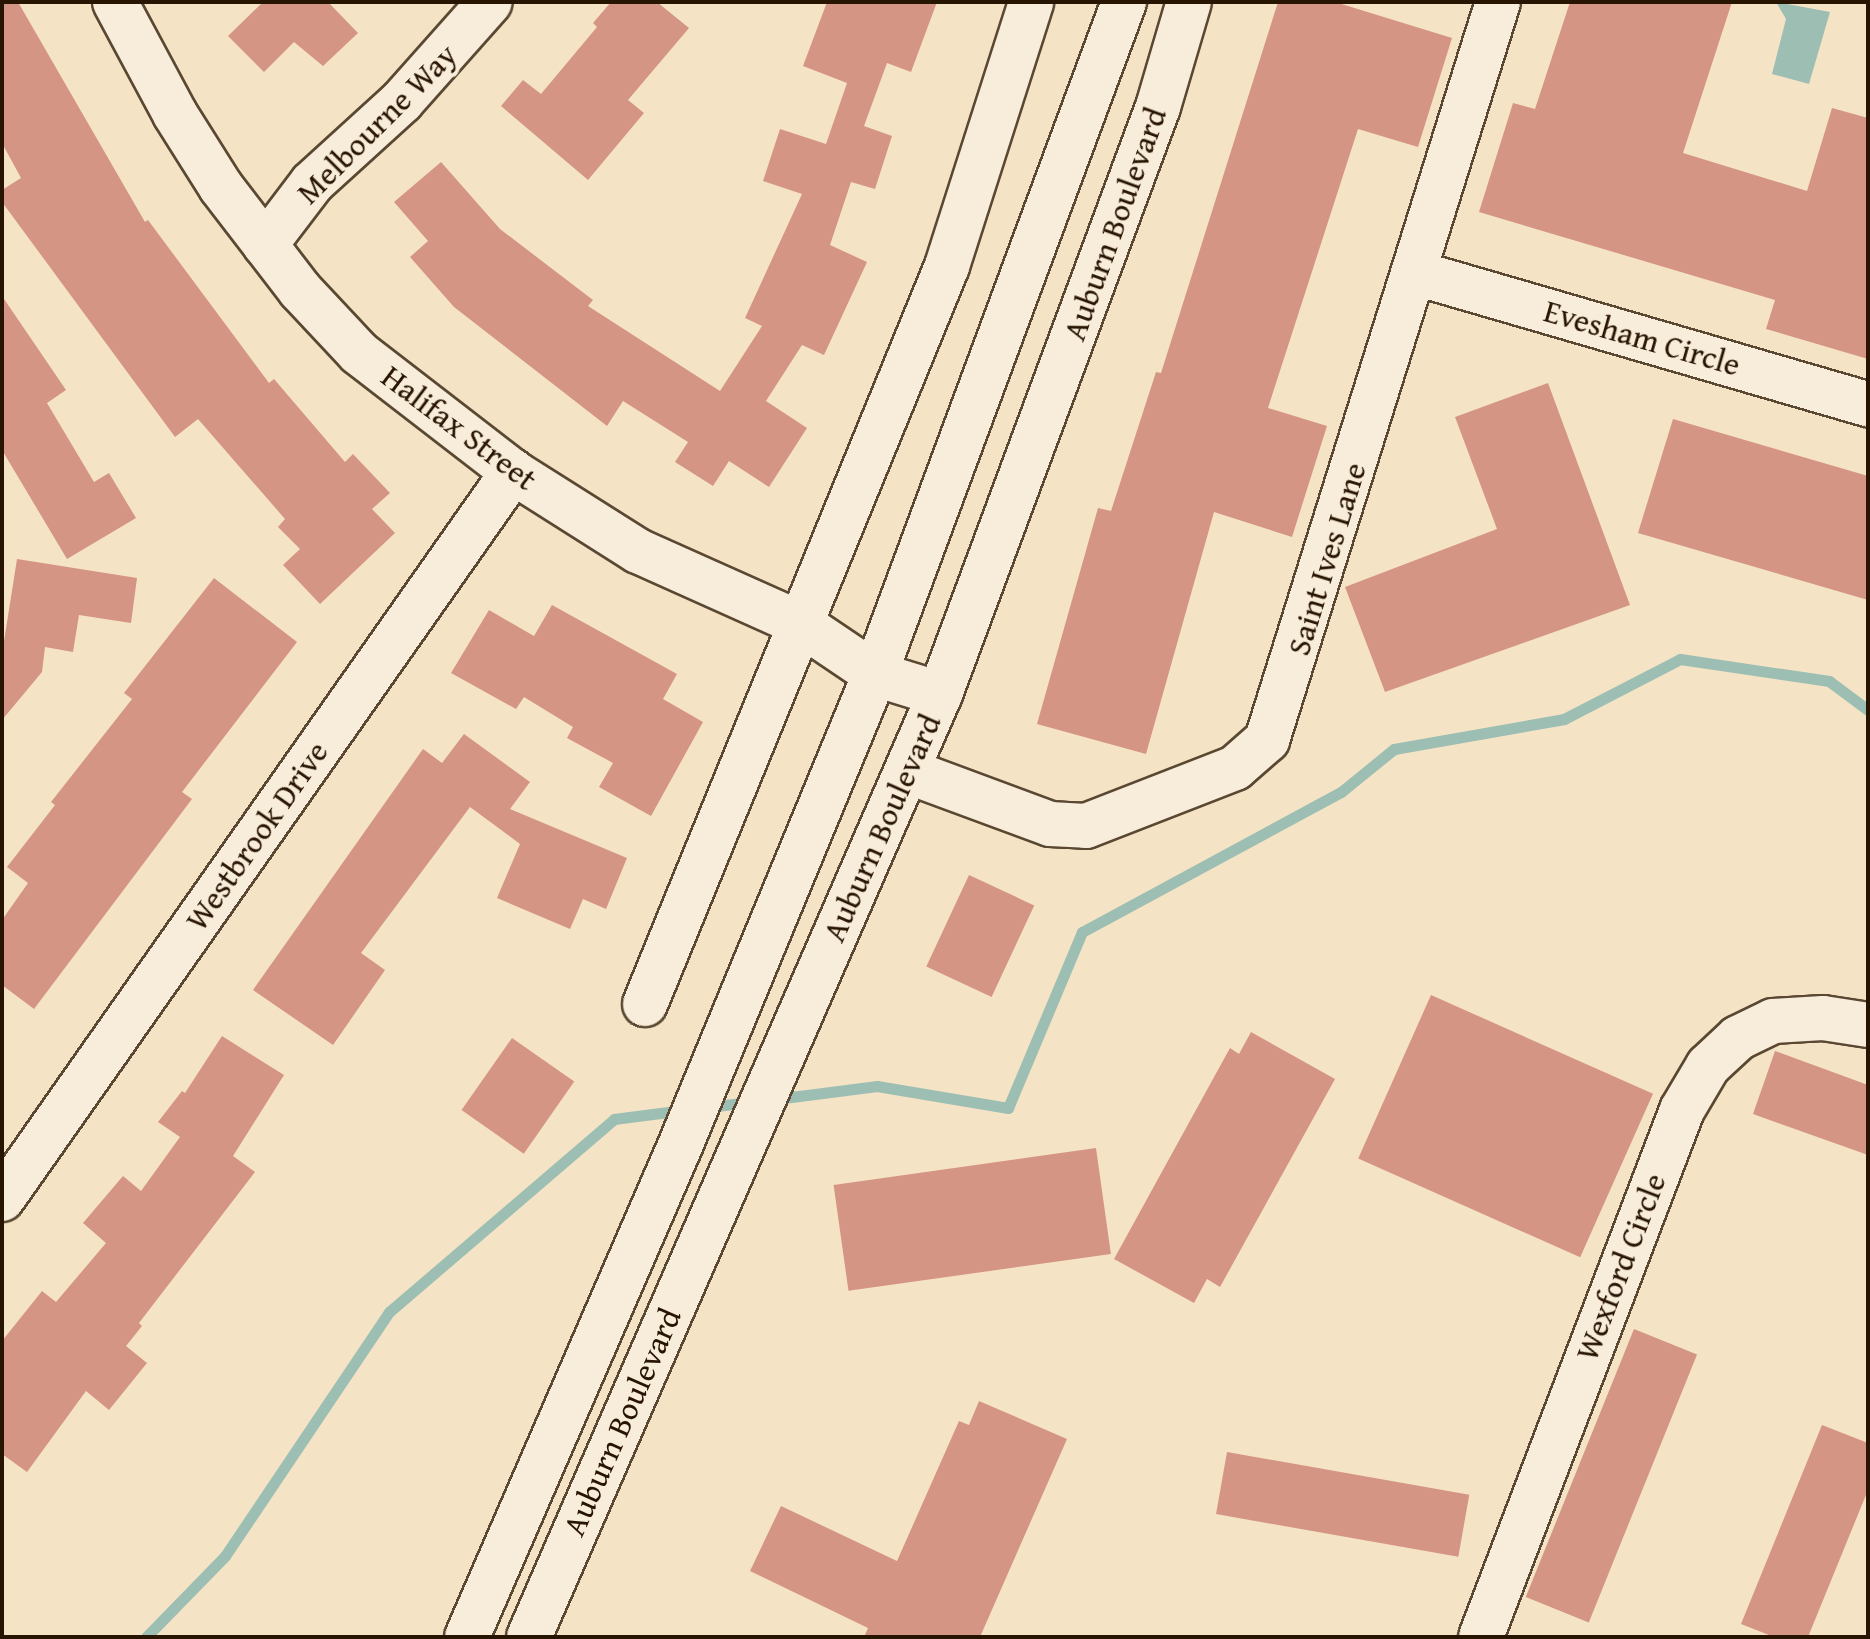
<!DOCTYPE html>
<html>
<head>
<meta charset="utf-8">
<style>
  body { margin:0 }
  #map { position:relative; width:1870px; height:1639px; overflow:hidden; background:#f5e3c6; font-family:"Gentium Book Plus",serif }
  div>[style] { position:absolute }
  .water>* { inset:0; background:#9cbeb3 }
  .stream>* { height:11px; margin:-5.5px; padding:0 5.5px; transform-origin:5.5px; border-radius:5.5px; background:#9cbeb3 }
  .building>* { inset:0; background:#d59584; transform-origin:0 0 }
  .roads { filter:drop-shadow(2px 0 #5a4832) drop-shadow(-2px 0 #5a4832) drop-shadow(0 2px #5a4832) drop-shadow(0 -2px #5a4832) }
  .street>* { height:44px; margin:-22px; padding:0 22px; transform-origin:22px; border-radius:22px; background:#f8edda }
  .secondary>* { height:44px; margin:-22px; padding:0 22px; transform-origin:22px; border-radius:22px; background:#f8edda }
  span { translate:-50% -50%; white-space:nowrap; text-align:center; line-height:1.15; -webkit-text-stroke:8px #f8edda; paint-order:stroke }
  .street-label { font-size:32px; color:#271401 }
  .frame { position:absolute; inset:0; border:4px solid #271401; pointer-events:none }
</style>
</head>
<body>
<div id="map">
  <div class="water">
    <div style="clip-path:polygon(1776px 2px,1830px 12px,1809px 84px,1772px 74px,1786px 19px)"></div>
  </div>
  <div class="stream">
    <div style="left:776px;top:1099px;width:102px;rotate:-7.3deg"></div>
    <div style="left:877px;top:1086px;width:133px;rotate:9.5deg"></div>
    <div style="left:1008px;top:1108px;width:191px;rotate:-67.2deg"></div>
    <div style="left:1082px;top:932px;width:294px;rotate:-28.4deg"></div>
    <div style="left:1341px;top:792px;width:68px;rotate:-39.1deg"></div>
    <div style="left:1394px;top:749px;width:173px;rotate:-10deg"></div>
    <div style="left:1564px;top:719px;width:131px;rotate:-27.3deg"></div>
    <div style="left:1680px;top:659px;width:151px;rotate:8.4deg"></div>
    <div style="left:1829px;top:681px;width:49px;rotate:36.6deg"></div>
    <div style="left:708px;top:1107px;width:43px;rotate:-6.6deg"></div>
    <div style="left:146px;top:1637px;width:113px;rotate:-45.7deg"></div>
    <div style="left:225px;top:1556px;width:294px;rotate:-56.1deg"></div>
    <div style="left:389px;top:1312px;width:296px;rotate:-40.6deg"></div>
    <div style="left:614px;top:1119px;width:70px;rotate:-7.4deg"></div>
  </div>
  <div class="building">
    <div style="clip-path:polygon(2px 2px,18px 2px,145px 222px,148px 220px,269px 383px,274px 379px,345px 462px,353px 454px,390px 493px,372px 509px,395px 533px,320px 604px,283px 565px,300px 549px,278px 527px,285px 519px,198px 419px,175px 437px,2px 202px,2px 190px,21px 178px,2px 143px)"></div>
    <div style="clip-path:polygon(263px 2px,328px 2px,358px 33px,323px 66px,294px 42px,264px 72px,228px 36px)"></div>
    <div style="clip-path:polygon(611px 2px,657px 2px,689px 28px,628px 100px,644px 113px,588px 180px,501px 106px,523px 80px,541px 94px,597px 27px,593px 23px)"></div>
    <div style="clip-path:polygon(827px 2px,937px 2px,911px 72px,887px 63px,864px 126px,892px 136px,875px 189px,851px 182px,830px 245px,867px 262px,824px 355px,802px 345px,766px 401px,807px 428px,769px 487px,729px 461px,713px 486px,675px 462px,688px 442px,623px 401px,607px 426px,454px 307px,410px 257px,428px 241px,394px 202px,441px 162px,500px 229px,593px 300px,588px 306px,720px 391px,762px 326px,745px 318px,802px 194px,763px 181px,780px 129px,826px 144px,847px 83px,803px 66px)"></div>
    <div style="clip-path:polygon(1278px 2px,1335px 2px,1452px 38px,1418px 147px,1358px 129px,1268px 408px,1327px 426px,1292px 537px,1214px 512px,1146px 754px,1037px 724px,1098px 508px,1111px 511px,1156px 372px,1161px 373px)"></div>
    <div style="clip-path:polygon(1570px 2px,1732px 2px,1683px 153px,1807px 191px,1832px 108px,1868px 118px,1868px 359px,1766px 329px,1775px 300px,1479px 212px,1513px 103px,1535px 109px)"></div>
    <div style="clip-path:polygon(2px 296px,66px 390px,47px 403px,94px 482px,109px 473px,136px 518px,67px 559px,2px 450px)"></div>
    <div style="clip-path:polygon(1548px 383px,1630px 605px,1385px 692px,1345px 587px,1497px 529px,1455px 417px)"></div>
    <div style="clip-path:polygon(1673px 419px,1868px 476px,1868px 600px,1638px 533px)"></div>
    <div style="clip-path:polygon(17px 559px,137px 578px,131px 623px,79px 615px,73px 652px,45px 647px,42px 672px,2px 720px,2px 654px)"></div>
    <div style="clip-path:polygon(214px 578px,297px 642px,182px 792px,192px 799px,34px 1009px,2px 985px,2px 920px,28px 883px,7px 867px,55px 805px,51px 802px,132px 699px,124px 693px)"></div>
    <div style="clip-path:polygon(552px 605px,677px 674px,663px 699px,703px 722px,651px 816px,599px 787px,613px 763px,567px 738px,573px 727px,524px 697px,516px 709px,451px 673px,489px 610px,534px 636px)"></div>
    <div style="clip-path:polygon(464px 734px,530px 782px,510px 809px,627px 858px,606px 909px,583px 899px,570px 929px,497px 898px,520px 844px,470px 807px,361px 953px,385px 970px,333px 1045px,253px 990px,423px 749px,442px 763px)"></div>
    <div style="left:969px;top:875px;width:72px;height:101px;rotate:25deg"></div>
    <div style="left:1431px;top:995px;width:243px;height:179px;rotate:24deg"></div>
    <div style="clip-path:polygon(1251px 1032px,1335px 1079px,1220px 1287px,1207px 1279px,1194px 1303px,1114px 1259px,1230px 1048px,1239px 1054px)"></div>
    <div style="clip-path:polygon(222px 1036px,284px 1075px,233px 1156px,255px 1172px,139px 1323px,142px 1326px,126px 1346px,147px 1363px,109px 1410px,86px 1391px,27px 1472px,2px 1454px,2px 1341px,42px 1291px,56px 1302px,106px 1243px,83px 1223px,123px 1176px,141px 1191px,180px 1137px,158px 1122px,182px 1091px,185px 1093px)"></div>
    <div style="left:512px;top:1038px;width:76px;height:88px;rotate:35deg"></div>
    <div style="clip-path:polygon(1775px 1051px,1868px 1085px,1868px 1155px,1753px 1114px)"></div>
    <div style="left:1096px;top:1148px;width:107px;height:265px;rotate:82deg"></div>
    <div style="left:1634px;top:1329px;width:68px;height:289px;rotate:22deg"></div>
    <div style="clip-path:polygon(979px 1401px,1067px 1439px,980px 1637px,864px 1637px,868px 1628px,750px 1571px,781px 1506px,897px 1561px,959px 1421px,969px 1425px)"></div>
    <div style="clip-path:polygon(1822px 1425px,1868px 1443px,1868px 1490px,1808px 1637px,1774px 1637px,1741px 1624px)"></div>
    <div style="left:1227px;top:1452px;width:246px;height:63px;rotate:10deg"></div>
  </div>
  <div class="roads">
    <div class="street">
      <div style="left:265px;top:245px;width:78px;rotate:-52.8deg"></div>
      <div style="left:312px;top:183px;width:122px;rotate:-42.3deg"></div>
      <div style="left:402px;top:101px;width:132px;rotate:-48.4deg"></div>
      <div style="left:1416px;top:273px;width:471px;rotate:16.2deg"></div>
      <div style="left:907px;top:771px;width:153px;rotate:20.3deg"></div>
      <div style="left:1050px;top:824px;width:36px;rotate:3deg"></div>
      <div style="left:1086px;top:826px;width:160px;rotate:-21.3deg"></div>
      <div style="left:1235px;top:768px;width:43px;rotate:-41.2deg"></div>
      <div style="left:1267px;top:740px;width:773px;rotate:-72.62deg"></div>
      <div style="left:645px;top:1004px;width:797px;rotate:-67.74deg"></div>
      <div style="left:947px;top:266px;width:277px;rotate:-72.3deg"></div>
      <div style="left:2px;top:1199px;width:889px;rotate:-54.9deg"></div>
      <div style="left:1481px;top:1637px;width:564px;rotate:-69.12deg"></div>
      <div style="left:1682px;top:1110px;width:51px;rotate:-59.4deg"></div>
      <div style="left:1708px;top:1066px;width:41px;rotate:-43deg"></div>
      <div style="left:1738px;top:1038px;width:39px;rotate:-26deg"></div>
      <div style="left:1773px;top:1021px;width:50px;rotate:-3.4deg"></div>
      <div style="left:1823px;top:1018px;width:46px;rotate:8.8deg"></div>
    </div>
    <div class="secondary">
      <div style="left:115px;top:2px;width:127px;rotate:61.8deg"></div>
      <div style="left:175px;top:114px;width:86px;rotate:57.8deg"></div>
      <div style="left:221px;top:187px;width:130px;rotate:52.5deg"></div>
      <div style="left:300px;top:290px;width:86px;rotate:46.9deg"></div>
      <div style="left:359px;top:353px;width:195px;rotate:37.7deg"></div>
      <div style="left:513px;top:472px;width:148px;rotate:32.3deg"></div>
      <div style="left:638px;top:551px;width:179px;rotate:24.1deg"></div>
      <div style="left:801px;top:624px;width:89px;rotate:34deg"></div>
      <div style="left:875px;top:674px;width:68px;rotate:17.1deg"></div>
      <div style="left:467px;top:1637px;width:535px;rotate:-66.55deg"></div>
      <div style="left:680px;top:1146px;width:511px;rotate:-67.55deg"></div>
      <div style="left:875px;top:674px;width:717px;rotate:-69.67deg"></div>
      <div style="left:529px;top:1637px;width:1029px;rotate:-66.45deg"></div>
      <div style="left:940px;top:694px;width:626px;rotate:-69.63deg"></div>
      <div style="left:1158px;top:107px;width:109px;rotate:-73.6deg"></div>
    </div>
  </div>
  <div class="street-label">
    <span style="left:377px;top:124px;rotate:-45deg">Melbourne Way</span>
    <span style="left:1115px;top:224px;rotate:-70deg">Auburn Boulevard</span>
    <span style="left:1642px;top:338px;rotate:16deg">Evesham Circle</span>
    <span style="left:459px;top:428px;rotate:37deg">Halifax Street</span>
    <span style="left:1327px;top:559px;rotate:-73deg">Saint Ives Lane</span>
    <span style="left:882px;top:828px;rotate:-66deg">Auburn Boulevard</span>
    <span style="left:257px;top:836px;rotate:-55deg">Westbrook Drive</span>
    <span style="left:1621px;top:1267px;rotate:-69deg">Wexford Circle</span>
    <span style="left:622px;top:1422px;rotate:-66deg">Auburn Boulevard</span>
  </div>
  <div class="frame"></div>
</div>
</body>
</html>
